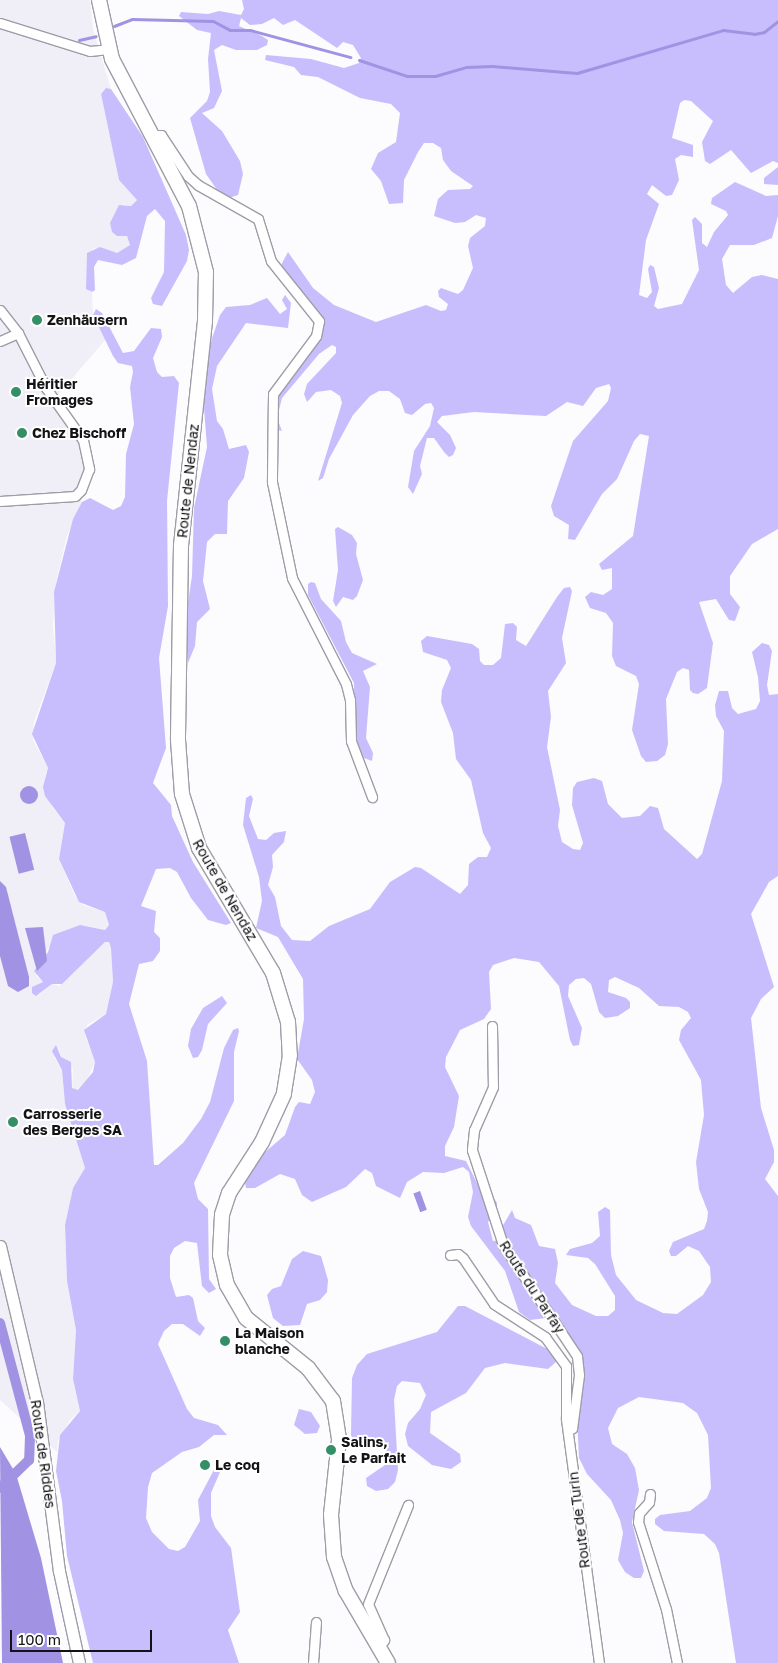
<!DOCTYPE html>
<html>
<head>
<meta charset="utf-8">
<style>
  body { margin:0 }
  #map { position:relative; width:778px; height:1663px; overflow:hidden; background:#fcfbfd; font-family:"Golos Text",sans-serif }
  div>[style] { position:absolute }
  .built>* { inset:0; background:#f0eff8 }
  .green>* { inset:0; background:#c8befd }
  .water>* { inset:0; background:#a192e4; transform-origin:0 0 }
  .round { border-radius:50% }
  .stream>* { height:3px; margin:-1.5px; padding:0 1.5px; transform-origin:1.5px; border-radius:1.5px; background:#a192e4 }
  .canal>* { height:10px; margin:-5px; padding:0 5px; transform-origin:5px; border-radius:5px; background:#a192e4 }
  .roads { filter:drop-shadow(1px 0 #9e9da7) drop-shadow(-1px 0 #9e9da7) drop-shadow(0 1px #9e9da7) drop-shadow(0 -1px #9e9da7) }
  .minor>* { height:9px; margin:-4.5px; padding:0 4.5px; transform-origin:4.5px; border-radius:4.5px; background:#fff }
  .tertiary>* { height:11px; margin:-5.5px; padding:0 5.5px; transform-origin:5.5px; border-radius:5.5px; background:#fff }
  .secondary>* { height:14px; margin:-7px; padding:0 7px; transform-origin:7px; border-radius:7px; background:#fff }
  .dots>* { width:14px; height:14px; translate:-50% -50%; box-sizing:border-box; border:2px solid #fff; border-radius:50% }
  span { translate:-50% -50%; white-space:nowrap; text-align:center; line-height:1.15; -webkit-text-stroke:4px #fff; paint-order:stroke }
  .poi-label { font-size:14px; color:#131316; font-weight:700 }
  .left { translate:0 -50%; text-align:left }
  .street-label { font-size:14px; color:#131316 }
  .scale { position:absolute; left:10px; top:1630px; width:142px; height:22px; box-sizing:border-box; border:2px solid #131316; border-top:0; padding-left:6px; font-size:15px; line-height:18px; white-space:nowrap; color:#131316; -webkit-text-stroke:4px #fff; paint-order:stroke }
</style>
</head>
<body>
<div id="map">
  <div class="built">
    <div style="clip-path:polygon(0 0,90px 0,93px 29px,111px 89px,106px 88px,101px 94px,119px 180px,137px 200px,131px 206px,123px 204px,117px 236px,127px 236px,130px 245px,117px 253px,93px 248px,89px 292px,92px 292px,93px 315px,106px 339px,57px 396px,87px 443px,92px 468px,81px 496px,82px 502px,67px 536px,56px 582px,53px 624px,56px 663px,34px 722px,33px 740px,48px 768px,45px 777px,52px 807px,65px 823px,59px 859px,75px 896px,83px 905px,105px 912px,109px 925px,105px 930px,87px 926px,48px 948px,36px 976px,43px 982px,33px 987px,39px 995px,52px 984px,59px 986px,105px 942px,109px 942px,111px 948px,113px 982px,106px 1014px,87px 1025px,85px 1035px,95px 1062px,86px 1083px,78px 1091px,72px 1088px,73px 1069px,61px 1057px,59px 1048px,54px 1057px,62px 1070px,65px 1104px,85px 1168px,73px 1188px,65px 1225px,67px 1281px,76px 1330px,73px 1379px,80px 1411px,70px 1420px,58px 1441px,57px 1452px,0 1400px)"></div>
  </div>
  <div class="green">
    <div style="clip-path:polygon(242px 0,778px 0,778px 163px,773px 161px,751px 173px,731px 150px,710px 164px,705px 161px,702px 142px,713px 121px,691px 101px,684px 100px,680px 103px,672px 138px,693px 145px,693px 157px,681px 155px,675px 159px,679px 180px,672px 195px,666px 196px,652px 185px,647px 194px,659px 204px,646px 240px,639px 295px,647px 298px,652px 292px,648px 269px,650px 265px,654px 267px,659px 288px,654px 306px,658px 309px,682px 304px,699px 270px,692px 220px,695px 217px,702px 224px,702px 243px,707px 247px,714px 232px,728px 215px,726px 211px,711px 204px,712px 198px,735px 182px,766px 196px,778px 195px,778px 216px,772px 238px,754px 245px,730px 245px,722px 259px,726px 285px,733px 293px,752px 277px,762px 275px,778px 279px,778px 529px,752px 544px,730px 576px,730px 594px,740px 607px,735px 621px,729px 620px,716px 599px,699px 602px,713px 643px,707px 688px,698px 694px,693px 693px,690px 690px,689px 670px,683px 668px,677px 672px,666px 699px,668px 744px,665px 755px,657px 761px,646px 762px,641px 756px,632px 730px,639px 684px,636px 676px,616px 666px,612px 656px,613px 623px,606px 613px,590px 608px,585px 597px,591px 592px,603px 595px,612px 589px,612px 568px,602px 570px,599px 564px,633px 536px,649px 436px,640px 434px,634px 441px,617px 479px,602px 494px,575px 540px,568px 539px,569px 525px,554px 516px,551px 506px,573px 441px,608px 401px,611px 388px,609px 384px,596px 388px,583px 406px,567px 402px,546px 416px,474px 412px,442px 416px,437px 422px,450px 435px,456px 448px,453px 455px,449px 457px,444px 452px,434px 438px,427px 438px,420px 466px,422px 474px,413px 494px,408px 487px,414px 451px,430px 426px,434px 408px,431px 403px,425px 404px,412px 415px,405px 413px,400px 399px,389px 391px,379px 391px,370px 396px,353px 415px,329px 459px,323px 478px,318px 481px,342px 403px,340px 396px,331px 390px,316px 392px,307px 402px,304px 394px,307px 384px,336px 353px,336px 347px,332px 345px,319px 354px,282px 398px,277px 418px,282px 431px,274px 429px,274px 401px,284px 382px,315px 345px,324px 326px,283px 272px,281px 265px,288px 252px,313px 288px,334px 305px,376px 322px,426px 305px,441px 311px,446px 310px,448px 304px,439px 297px,438px 291px,441px 288px,458px 294px,463px 290px,473px 268px,468px 246px,470px 238px,485px 226px,486px 218px,476px 215px,465px 222px,455px 223px,434px 216px,438px 199px,448px 190px,470px 189px,473px 186px,451px 171px,443px 160px,441px 148px,433px 143px,424px 143px,418px 152px,404px 180px,403px 203px,389px 204px,381px 181px,371px 169px,378px 153px,396px 142px,400px 113px,391px 104px,360px 98px,318px 77px,301px 75px,294px 67px,265px 60px,266px 55px,311px 59px,344px 68px,359px 63px,361px 58px,353px 45px,343px 42px,337px 48px,295px 20px,283px 25px,274px 18px,262px 24px,250px 25px,241px 18px,239px 26px,262px 36px,268px 40px,267px 45px,257px 50px,236px 50px,222px 45px,214px 50px,222px 91px,214px 108px,202px 113px,222px 131px,240px 161px,243px 174px,238px 195px,229px 198px,220px 194px,206px 174px,190px 118px,207px 101px,210px 92px,208px 59px,211px 33px,197px 30px,179px 16px,181px 12px,208px 14px,219px 11px,241px 15px,244px 9px)"></div>
    <div style="clip-path:polygon(106px 88px,111px 89px,143px 137px,186px 235px,189px 250px,187px 261px,162px 306px,153px 304px,151px 298px,164px 272px,165px 221px,155px 209px,147px 216px,136px 258px,122px 265px,98px 260px,94px 267px,95px 290px,92px 292px,86px 289px,87px 253px,100px 247px,117px 253px,130px 245px,127px 236px,117px 236px,112px 232px,110px 223px,119px 205px,131px 206px,137px 200px,119px 180px,101px 94px)"></div>
    <div style="clip-path:polygon(778px 167px,778px 185px,764px 184px,764px 178px)"></div>
    <div style="clip-path:polygon(285px 295px,291px 303px,288px 328px,246px 323px,217px 366px,212px 389px,217px 421px,223px 429px,229px 449px,246px 445px,249px 452px,244px 478px,228px 501px,227px 534px,215px 534px,207px 542px,203px 581px,210px 609px,197px 622px,195px 646px,188px 663px,186px 616px,192px 576px,194px 508px,207px 447px,203px 395px,208px 350px,220px 315px,226px 307px,250px 305px,267px 298px,280px 314px,287px 309px,282px 300px)"></div>
    <div style="clip-path:polygon(96px 309px,102px 313px,123px 353px,134px 351px,151px 328px,161px 329px,162px 337px,153px 358px,157px 372px,162px 377px,174px 376px,179px 383px,167px 501px,168px 606px,159px 658px,166px 748px,153px 783px,171px 805px,172px 816px,193px 862px,231px 923px,226px 925px,208px 920px,191px 898px,177px 872px,170px 868px,156px 869px,141px 906px,156px 911px,154px 932px,160px 938px,160px 951px,153px 961px,139px 964px,129px 1004px,147px 1061px,154px 1165px,158px 1165px,183px 1143px,201px 1119px,210px 1102px,224px 1048px,233px 1030px,238px 1028px,239px 1031px,234px 1052px,234px 1101px,194px 1183px,198px 1199px,208px 1209px,209px 1279px,216px 1289px,209px 1293px,202px 1286px,197px 1243px,185px 1241px,174px 1248px,170px 1256px,170px 1278px,176px 1297px,189px 1295px,193px 1298px,198px 1321px,205px 1328px,200px 1336px,183px 1324px,172px 1324px,164px 1331px,158px 1344px,187px 1409px,194px 1418px,218px 1425px,227px 1435px,214px 1435px,199px 1447px,182px 1452px,152px 1473px,148px 1487px,146px 1518px,152px 1532px,169px 1549px,178px 1551px,185px 1547px,200px 1521px,198px 1500px,216px 1466px,223px 1465px,211px 1493px,211px 1516px,215px 1527px,231px 1548px,240px 1612px,228px 1630px,239px 1663px,93px 1663px,67px 1556px,62px 1501px,56px 1471px,60px 1435px,80px 1411px,73px 1379px,76px 1330px,67px 1281px,65px 1225px,73px 1188px,85px 1168px,65px 1104px,62px 1070px,52px 1051px,56px 1045px,61px 1057px,71px 1062px,72px 1088px,78px 1090px,93px 1072px,95px 1062px,84px 1030px,106px 1014px,113px 982px,111px 948px,109px 942px,105px 942px,62px 984px,52px 984px,36px 996px,32px 993px,32px 987px,43px 982px,34px 971px,48px 952px,53px 935px,80px 925px,105px 930px,109px 925px,105px 912px,79px 902px,59px 859px,65px 823px,45px 796px,43px 787px,48px 768px,32px 734px,56px 663px,54px 592px,73px 519px,82px 502px,90px 498px,113px 510px,121px 506px,125px 497px,126px 454px,134px 424px,130px 387px,133px 372px,132px 366px,118px 363px,113px 356px,93px 315px)"></div>
    <div style="clip-path:polygon(338px 527px,352px 535px,357px 543px,356px 554px,363px 580px,357px 596px,353px 600px,343px 597px,336px 607px,333px 601px,338px 570px,335px 529px)"></div>
    <div style="clip-path:polygon(311px 582px,315px 583px,321px 599px,341px 621px,346px 642px,352px 653px,377px 664px,363px 671px,370px 687px,366px 738px,373px 753px,372px 761px,364px 758px,355px 738px,354px 683px,308px 595px,308px 584px)"></div>
    <div style="clip-path:polygon(evenodd,570px 587px,572px 591px,562px 638px,566px 663px,548px 691px,551px 717px,547px 747px,560px 810px,558px 826px,562px 842px,573px 849px,580px 850px,583px 843px,572px 805px,573px 788px,577px 782px,594px 778px,602px 781px,608px 804px,622px 818px,640px 816px,650px 806px,658px 808px,664px 829px,697px 859px,702px 854px,722px 781px,724px 731px,716px 716px,715px 705px,719px 691px,728px 691px,732px 708px,738px 714px,756px 709px,760px 701px,758px 677px,752px 652px,762px 643px,769px 645px,772px 651px,767px 685px,769px 695px,778px 694px,778px 876px,769px 882px,751px 914px,774px 987px,761px 999px,751px 1018px,761px 1108px,774px 1150px,774px 1162px,765px 1179px,778px 1196px,778px 1663px,736px 1663px,719px 1553px,715px 1544px,704px 1534px,664px 1531px,655px 1524px,655px 1519px,660px 1515px,690px 1511px,707px 1498px,711px 1488px,708px 1435px,697px 1413px,683px 1403px,639px 1397px,618px 1408px,608px 1428px,612px 1444px,627px 1454px,635px 1468px,639px 1490px,632px 1522px,644px 1571px,641px 1578px,634px 1578px,625px 1572px,618px 1560px,623px 1533px,620px 1520px,611px 1500px,587px 1474px,579px 1458px,574px 1361px,561px 1324px,554px 1317px,530px 1320px,519px 1312px,505px 1271px,471px 1226px,468px 1217px,473px 1192px,469px 1172px,463px 1167px,444px 1173px,423px 1172px,407px 1182px,400px 1198px,376px 1186px,372px 1173px,365px 1169px,346px 1187px,312px 1202px,302px 1195px,295px 1179px,280px 1174px,255px 1188px,246px 1188px,245px 1183px,257px 1159px,285px 1135px,295px 1107px,299px 1102px,310px 1104px,315px 1092px,312px 1080px,297px 1059px,304px 1019px,303px 979px,278px 937px,256px 928px,262px 901px,259px 877px,243px 825px,246px 798px,251px 795px,253px 799px,249px 816px,258px 839px,266px 840px,274px 833px,286px 831px,284px 842px,272px 855px,273px 867px,268px 885px,275px 897px,281px 926px,292px 940px,310px 941px,329px 926px,370px 909px,390px 882px,415px 867px,421px 868px,460px 894px,468px 885px,469px 864px,478px 857px,487px 857px,491px 848px,483px 833px,471px 780px,456px 759px,453px 733px,441px 702px,442px 690px,451px 668px,447px 660px,423px 652px,421px 641px,427px 636px,472px 644px,479px 649px,480px 661px,484px 665px,493px 665px,501px 658px,505px 624px,513px 623px,517px 627px,516px 640px,526px 646px,557px 597px,564px 588px,570px 587px,514px 958px,539px 962px,559px 986px,570px 1040px,573px 1046px,579px 1045px,582px 1028px,568px 996px,569px 985px,576px 979px,584px 978px,591px 984px,599px 1012px,605px 1018px,618px 1016px,630px 1008px,630px 1002px,626px 998px,608px 992px,609px 980px,615px 977px,639px 988px,659px 1006px,679px 1007px,688px 1012px,691px 1018px,681px 1030px,679px 1040px,701px 1080px,704px 1115px,696px 1162px,699px 1189px,708px 1212px,707px 1221px,704px 1229px,673px 1242px,669px 1251px,671px 1256px,676px 1256px,688px 1246px,699px 1251px,710px 1267px,711px 1282px,703px 1295px,677px 1314px,663px 1313px,636px 1300px,616px 1275px,611px 1255px,610px 1210px,605px 1207px,598px 1212px,600px 1236px,592px 1243px,570px 1249px,566px 1255px,588px 1258px,595px 1264px,615px 1296px,615px 1310px,608px 1316px,596px 1316px,572px 1305px,555px 1283px,558px 1263px,555px 1249px,539px 1246px,531px 1225px,515px 1218px,512px 1210px,502px 1227px,499px 1240px,493px 1241px,488px 1222px,497px 1209px,497px 1203px,492px 1195px,481px 1191px,466px 1161px,445px 1156px,445px 1146px,454px 1127px,459px 1096px,445px 1067px,446px 1057px,460px 1030px,484px 1019px,491px 1009px,489px 972px,493px 965px,514px 958px)"></div>
    <div style="clip-path:polygon(222px 996px,227px 1003px,208px 1024px,202px 1050px,198px 1057px,193px 1058px,188px 1046px,191px 1029px,203px 1008px)"></div>
    <div style="clip-path:polygon(303px 1251px,321px 1256px,328px 1280px,327px 1292px,320px 1300px,307px 1304px,300px 1325px,283px 1326px,273px 1318px,267px 1295px,272px 1289px,281px 1286px,292px 1259px)"></div>
    <div style="clip-path:polygon(458px 1306px,465px 1306px,553px 1352px,556px 1362px,548px 1369px,505px 1363px,485px 1368px,466px 1393px,431px 1412px,430px 1433px,460px 1454px,461px 1462px,451px 1469px,432px 1465px,408px 1446px,405px 1434px,408px 1423px,420px 1409px,426px 1395px,420px 1383px,402px 1381px,397px 1386px,394px 1400px,398px 1470px,395px 1482px,388px 1489px,376px 1491px,367px 1486px,366px 1478px,385px 1465px,388px 1457px,386px 1448px,362px 1447px,355px 1444px,351px 1435px,352px 1378px,357px 1365px,367px 1354px,437px 1332px)"></div>
    <div style="clip-path:polygon(299px 1409px,311px 1412px,320px 1426px,317px 1433px,305px 1434px,294px 1425px)"></div>
  </div>
  <div class="water">
    <div class="round" style="left:20px;top:786px;width:18px;height:18px"></div>
    <div style="left:25px;top:833px;width:38px;height:16px;rotate:76deg"></div>
    <div style="clip-path:polygon(0 881px,6px 887px,29px 977px,29px 986px,18px 992px,8px 986px,0 956px)"></div>
    <div style="clip-path:polygon(43px 927px,47px 961px,37px 971px,25px 928px)"></div>
    <div style="left:420px;top:1191px;width:20px;height:7px;rotate:70deg"></div>
    <div style="clip-path:polygon(0 1447px,16px 1474px,41px 1558px,63px 1663px,2px 1663px)"></div>
  </div>
  <div class="stream">
    <div style="left:114px;top:26px;width:19px;rotate:-21deg"></div>
    <div style="left:132px;top:19px;width:81px;rotate:1.4deg"></div>
    <div style="left:213px;top:21px;width:19px;rotate:28deg"></div>
    <div style="left:230px;top:30px;width:20px"></div>
    <div style="left:250px;top:30px;width:104px;rotate:15.1deg"></div>
    <div style="left:79px;top:40px;width:17px;rotate:-13deg"></div>
    <div style="left:359px;top:60px;width:51px;rotate:18.4deg"></div>
    <div style="left:407px;top:76px;width:28px"></div>
    <div style="left:435px;top:76px;width:32px;rotate:-16deg"></div>
    <div style="left:466px;top:67px;width:26px;rotate:-2deg"></div>
    <div style="left:492px;top:66px;width:85px;rotate:4.7deg"></div>
    <div style="left:577px;top:73px;width:152px;rotate:-16.4deg"></div>
    <div style="left:723px;top:30px;width:31px;rotate:7deg"></div>
    <div style="left:754px;top:34px;width:10px;rotate:-11deg"></div>
    <div style="left:764px;top:32px;width:18px;rotate:-38deg"></div>
  </div>
  <div class="canal">
    <div style="left:0;top:1323px;width:117px;rotate:75.1deg"></div>
    <div style="left:30px;top:1436px;width:24px;rotate:92deg"></div>
    <div style="left:29px;top:1460px;width:40px;rotate:136deg"></div>
  </div>
  <div class="roads">
    <div class="minor">
      <div style="left:0;top:23px;width:94px;rotate:17.3deg"></div>
      <div style="left:90px;top:51px;width:18px;rotate:-6deg"></div>
      <div style="left:152px;top:135px;width:9px"></div>
      <div style="left:161px;top:135px;width:49px;rotate:56.6deg"></div>
      <div style="left:188px;top:176px;width:13px;rotate:42deg"></div>
      <div style="left:198px;top:185px;width:69px;rotate:29.5deg"></div>
      <div style="left:258px;top:219px;width:44px;rotate:72.8deg"></div>
      <div style="left:271px;top:261px;width:77px;rotate:51.3deg"></div>
      <div style="left:319px;top:321px;width:15px;rotate:101deg"></div>
      <div style="left:316px;top:336px;width:72px;rotate:126.6deg"></div>
      <div style="left:273px;top:394px;width:88px;rotate:90.7deg"></div>
      <div style="left:272px;top:482px;width:98px;rotate:78.2deg"></div>
      <div style="left:292px;top:578px;width:119px;rotate:63deg"></div>
      <div style="left:346px;top:684px;width:16px;rotate:76deg"></div>
      <div style="left:350px;top:700px;width:41px;rotate:88.6deg"></div>
      <div style="left:351px;top:741px;width:60px;rotate:69.4deg"></div>
      <div style="left:0;top:310px;width:29px;rotate:52deg"></div>
      <div style="left:18px;top:333px;width:62px;rotate:63deg"></div>
      <div style="left:46px;top:388px;width:64px;rotate:54.6deg"></div>
      <div style="left:83px;top:440px;width:30px;rotate:78deg"></div>
      <div style="left:89px;top:469px;width:22px;rotate:111deg"></div>
      <div style="left:81px;top:490px;width:8px;rotate:135deg"></div>
      <div style="left:75px;top:496px;width:75px;rotate:176.2deg"></div>
      <div style="left:0;top:341px;width:20px;rotate:-24deg"></div>
      <div style="left:492px;top:1026px;width:61px;rotate:89.1deg"></div>
      <div style="left:493px;top:1087px;width:47px;rotate:113.8deg"></div>
      <div style="left:474px;top:1130px;width:20px;rotate:96deg"></div>
      <div style="left:472px;top:1150px;width:100px;rotate:71.9deg"></div>
      <div style="left:503px;top:1245px;width:133px;rotate:56.3deg"></div>
      <div style="left:577px;top:1356px;width:19px;rotate:84deg"></div>
      <div style="left:579px;top:1375px;width:54px;rotate:97.4deg"></div>
      <div style="left:450px;top:1255px;width:8px;rotate:-7deg"></div>
      <div style="left:458px;top:1254px;width:6px;rotate:39deg"></div>
      <div style="left:463px;top:1258px;width:55px;rotate:56deg"></div>
      <div style="left:494px;top:1304px;width:61px;rotate:32.9deg"></div>
      <div style="left:545px;top:1337px;width:36px;rotate:54deg"></div>
      <div style="left:566px;top:1366px;width:53px;rotate:90deg"></div>
      <div style="left:566px;top:1419px;width:246px;rotate:82.3deg"></div>
      <div style="left:650px;top:1494px;width:8px;rotate:97deg"></div>
      <div style="left:649px;top:1502px;width:15px;rotate:132deg"></div>
      <div style="left:639px;top:1513px;width:9px;rotate:96deg"></div>
      <div style="left:638px;top:1522px;width:91px;rotate:72.2deg"></div>
      <div style="left:666px;top:1609px;width:55px;rotate:78.5deg"></div>
      <div style="left:379px;top:1647px;width:9px;rotate:-54deg"></div>
      <div style="left:384px;top:1640px;width:39px;rotate:-114deg"></div>
      <div style="left:368px;top:1604px;width:107px;rotate:-68deg"></div>
      <div style="left:313px;top:1663px;width:41px;rotate:-85.8deg"></div>
    </div>
    <div class="tertiary">
      <div style="left:0;top:1246px;width:160px;rotate:76.7deg"></div>
      <div style="left:37px;top:1402px;width:170px;rotate:82.6deg"></div>
      <div style="left:59px;top:1571px;width:94px;rotate:77.7deg"></div>
    </div>
    <div class="secondary">
      <div style="left:99px;top:0;width:60px;rotate:77.6deg"></div>
      <div style="left:112px;top:59px;width:166px;rotate:62.4deg"></div>
      <div style="left:189px;top:206px;width:68px;rotate:75.6deg"></div>
      <div style="left:206px;top:272px;width:49px;rotate:91.2deg"></div>
      <div style="left:205px;top:321px;width:225px;rotate:96.1deg"></div>
      <div style="left:181px;top:545px;width:195px;rotate:90.9deg"></div>
      <div style="left:178px;top:740px;width:54px;rotate:85.8deg"></div>
      <div style="left:182px;top:794px;width:57px;rotate:72.5deg"></div>
      <div style="left:199px;top:848px;width:145px;rotate:59.4deg"></div>
      <div style="left:273px;top:973px;width:51px;rotate:73deg"></div>
      <div style="left:288px;top:1022px;width:33px;rotate:87deg"></div>
      <div style="left:290px;top:1055px;width:39px;rotate:99deg"></div>
      <div style="left:284px;top:1094px;width:53px;rotate:114.6deg"></div>
      <div style="left:262px;top:1142px;width:61px;rotate:122.9deg"></div>
      <div style="left:229px;top:1193px;width:23px;rotate:108deg"></div>
      <div style="left:222px;top:1215px;width:40px;rotate:92.9deg"></div>
      <div style="left:220px;top:1255px;width:31px;rotate:77deg"></div>
      <div style="left:227px;top:1285px;width:38px;rotate:60deg"></div>
      <div style="left:246px;top:1318px;width:80px;rotate:38.9deg"></div>
      <div style="left:308px;top:1368px;width:41px;rotate:52.9deg"></div>
      <div style="left:333px;top:1401px;width:39px;rotate:81deg"></div>
      <div style="left:339px;top:1440px;width:75px;rotate:96.1deg"></div>
      <div style="left:331px;top:1515px;width:42px;rotate:85.9deg"></div>
      <div style="left:334px;top:1557px;width:36px;rotate:71deg"></div>
      <div style="left:346px;top:1591px;width:83px;rotate:59.7deg"></div>
    </div>
  </div>
  <div class="dots">
    <div style="left:37px;top:320px;background:#348f66"></div>
    <div style="left:16px;top:392px;background:#348f66"></div>
    <div style="left:22px;top:433px;background:#348f66"></div>
    <div style="left:13px;top:1122px;background:#348f66"></div>
    <div style="left:225px;top:1341px;background:#348f66"></div>
    <div style="left:331px;top:1450px;background:#348f66"></div>
    <div style="left:205px;top:1465px;background:#348f66"></div>
  </div>
  <div class="poi-label">
    <span class="left" style="left:47px;top:320px">Zenhäusern</span>
    <span class="left" style="left:26px;top:392px">Héritier<br>Fromages</span>
    <span class="left" style="left:32px;top:433px">Chez Bischoff</span>
    <span class="left" style="left:23px;top:1122px">Carrosserie<br>des Berges SA</span>
    <span class="left" style="left:235px;top:1341px">La Maison<br>blanche</span>
    <span class="left" style="left:341px;top:1450px">Salins,<br>Le Parfait</span>
    <span class="left" style="left:215px;top:1465px">Le coq</span>
  </div>
  <div class="street-label">
    <span style="left:188px;top:481px;rotate:-84deg">Route de Nendaz</span>
    <span style="left:225px;top:890px;rotate:60deg">Route de Nendaz</span>
    <span style="left:532px;top:1287px;rotate:57deg">Route du Parfay</span>
    <span style="left:43px;top:1454px;rotate:82deg">Route de Riddes</span>
    <span style="left:579px;top:1520px;rotate:-97deg">Route de Turin</span>
  </div>
  <div class="scale">100 m</div>
</div>
</body>
</html>
